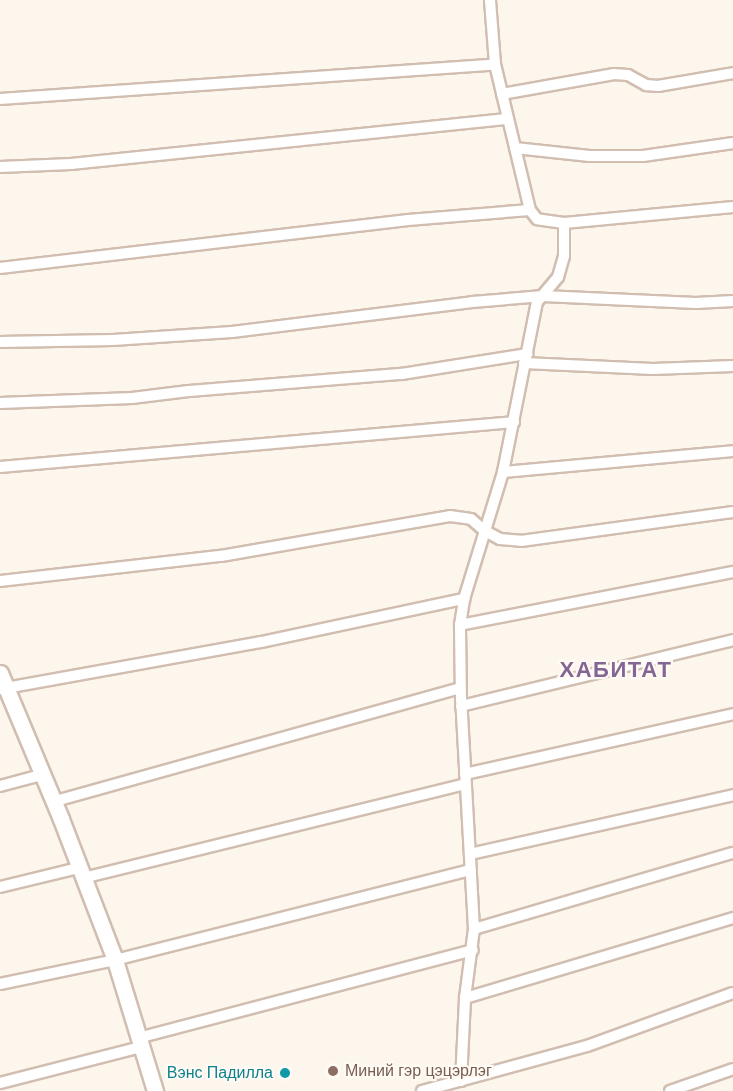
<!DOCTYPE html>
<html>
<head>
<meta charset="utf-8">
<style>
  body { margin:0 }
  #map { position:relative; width:733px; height:1091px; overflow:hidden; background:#fdf6ec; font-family:"DM Sans",sans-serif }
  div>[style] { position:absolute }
  .roads { filter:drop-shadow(2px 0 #d1beb0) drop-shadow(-2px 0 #d1beb0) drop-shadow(0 2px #d1beb0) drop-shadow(0 -2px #d1beb0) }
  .street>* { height:10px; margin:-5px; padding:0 5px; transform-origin:5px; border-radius:5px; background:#fff }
  .secondary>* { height:15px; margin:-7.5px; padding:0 7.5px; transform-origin:7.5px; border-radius:7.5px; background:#fff }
  .dots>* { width:16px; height:16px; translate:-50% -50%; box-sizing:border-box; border:3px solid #fffaf3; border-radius:50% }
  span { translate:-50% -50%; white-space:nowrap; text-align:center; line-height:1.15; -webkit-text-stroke:4.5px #fffaf3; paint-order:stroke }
  .education-label { font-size:16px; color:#785e54 }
  .left { translate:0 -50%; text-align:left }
  .culture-label { font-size:16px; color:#0d838f }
  .right { translate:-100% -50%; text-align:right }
  .district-label { font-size:22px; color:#846695; font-weight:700; letter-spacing:1.5px }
</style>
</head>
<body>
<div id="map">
  <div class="roads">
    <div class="street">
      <div style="left:502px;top:94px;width:114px;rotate:-10.1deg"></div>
      <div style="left:614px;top:74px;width:14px;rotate:4deg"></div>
      <div style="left:628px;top:75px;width:21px;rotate:29deg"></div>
      <div style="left:646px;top:85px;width:12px;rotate:5deg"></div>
      <div style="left:658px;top:86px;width:76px;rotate:-9.8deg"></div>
      <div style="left:0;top:99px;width:496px;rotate:-4deg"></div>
      <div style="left:515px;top:148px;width:75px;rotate:6.1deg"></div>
      <div style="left:590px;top:156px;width:53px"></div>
      <div style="left:643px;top:156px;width:91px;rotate:-8.2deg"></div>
      <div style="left:0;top:167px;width:71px;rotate:-2.4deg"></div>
      <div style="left:71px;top:164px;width:439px;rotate:-5.9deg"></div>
      <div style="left:564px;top:223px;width:170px;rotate:-5.4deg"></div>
      <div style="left:0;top:268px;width:411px;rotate:-6.7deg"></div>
      <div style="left:408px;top:220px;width:122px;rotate:-4.7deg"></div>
      <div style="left:0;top:342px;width:113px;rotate:-1deg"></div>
      <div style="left:113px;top:340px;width:119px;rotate:-3.8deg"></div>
      <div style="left:232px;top:332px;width:242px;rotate:-7.1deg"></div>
      <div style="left:472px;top:302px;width:71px;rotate:-4.8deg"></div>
      <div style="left:543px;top:296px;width:153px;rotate:2.6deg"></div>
      <div style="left:696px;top:303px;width:37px;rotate:-3deg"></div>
      <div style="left:524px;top:363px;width:129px;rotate:2.7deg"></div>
      <div style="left:653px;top:369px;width:80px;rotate:-2.1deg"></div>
      <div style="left:0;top:403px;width:132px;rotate:-2.2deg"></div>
      <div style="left:132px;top:398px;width:57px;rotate:-7deg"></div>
      <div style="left:189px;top:391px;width:214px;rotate:-4.6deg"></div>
      <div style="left:402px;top:374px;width:127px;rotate:-9.1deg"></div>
      <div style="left:0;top:467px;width:516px;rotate:-5deg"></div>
      <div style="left:503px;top:472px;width:231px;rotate:-5.2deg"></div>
      <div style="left:0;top:581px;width:222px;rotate:-6.5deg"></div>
      <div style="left:221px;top:556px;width:232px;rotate:-9.9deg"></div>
      <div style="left:450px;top:516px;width:21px;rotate:8deg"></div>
      <div style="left:471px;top:519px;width:18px;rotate:41deg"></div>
      <div style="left:485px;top:531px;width:17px;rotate:28deg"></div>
      <div style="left:500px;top:539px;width:21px;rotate:5deg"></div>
      <div style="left:521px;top:541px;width:214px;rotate:-7.8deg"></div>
      <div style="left:460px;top:625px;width:278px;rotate:-11deg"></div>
      <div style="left:0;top:689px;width:265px;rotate:-10.2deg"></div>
      <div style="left:261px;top:642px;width:208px;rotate:-12deg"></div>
      <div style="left:461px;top:706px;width:280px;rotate:-13.6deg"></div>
      <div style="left:465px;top:774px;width:275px;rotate:-12.6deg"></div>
      <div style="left:0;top:786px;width:42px;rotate:-15deg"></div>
      <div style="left:52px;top:802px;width:424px;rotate:-15.6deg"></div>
      <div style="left:470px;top:854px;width:270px;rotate:-12.6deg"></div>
      <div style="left:83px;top:878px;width:394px;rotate:-13.8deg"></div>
      <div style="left:0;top:887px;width:80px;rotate:-13.7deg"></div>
      <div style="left:474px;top:929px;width:270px;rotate:-16.4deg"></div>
      <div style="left:0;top:984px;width:117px;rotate:-11.8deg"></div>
      <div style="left:115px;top:960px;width:367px;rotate:-14.2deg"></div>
      <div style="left:465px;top:998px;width:280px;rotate:-16.6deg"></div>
      <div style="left:138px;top:1038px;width:346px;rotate:-14.7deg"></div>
      <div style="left:461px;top:1081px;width:83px;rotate:-87.2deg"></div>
      <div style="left:465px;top:998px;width:70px;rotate:-82.6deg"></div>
      <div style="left:474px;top:929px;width:229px;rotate:-93.2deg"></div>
      <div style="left:461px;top:700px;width:75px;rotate:-90.8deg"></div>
      <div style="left:460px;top:625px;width:26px;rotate:-81deg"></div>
      <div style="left:464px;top:599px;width:133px;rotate:-72.9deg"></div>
      <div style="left:503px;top:472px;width:173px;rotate:-78.7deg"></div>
      <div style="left:537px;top:302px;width:33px;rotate:-50deg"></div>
      <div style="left:558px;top:277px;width:22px;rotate:-74deg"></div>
      <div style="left:564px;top:256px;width:33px;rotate:-90deg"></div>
      <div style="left:564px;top:223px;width:27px;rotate:-172deg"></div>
      <div style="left:537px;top:219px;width:11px;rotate:-128deg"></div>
      <div style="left:530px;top:210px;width:150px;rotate:-103.5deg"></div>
      <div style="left:495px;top:64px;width:64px;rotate:-94.5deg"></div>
      <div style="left:0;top:1083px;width:146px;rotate:-14.3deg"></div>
      <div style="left:422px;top:1091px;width:171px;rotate:-15.3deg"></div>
      <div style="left:587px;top:1046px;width:155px;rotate:-20deg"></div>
      <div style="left:670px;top:1091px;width:67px;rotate:-19.2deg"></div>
    </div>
    <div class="secondary">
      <div style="left:0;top:673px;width:158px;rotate:67.3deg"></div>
      <div style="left:61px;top:819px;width:151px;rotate:69deg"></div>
      <div style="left:115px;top:960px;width:137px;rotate:73deg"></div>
    </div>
  </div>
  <div class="dots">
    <div style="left:333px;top:1071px;background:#8d6e63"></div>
    <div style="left:285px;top:1073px;background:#0f9aa8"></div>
  </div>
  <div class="education-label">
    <span class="left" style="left:345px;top:1071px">Миний гэр цэцэрлэг</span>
  </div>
  <div class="culture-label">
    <span class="right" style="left:273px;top:1073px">Вэнс Падилла</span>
  </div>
  <div class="district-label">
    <span style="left:616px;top:670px">ХАБИТАТ</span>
  </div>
</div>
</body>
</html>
